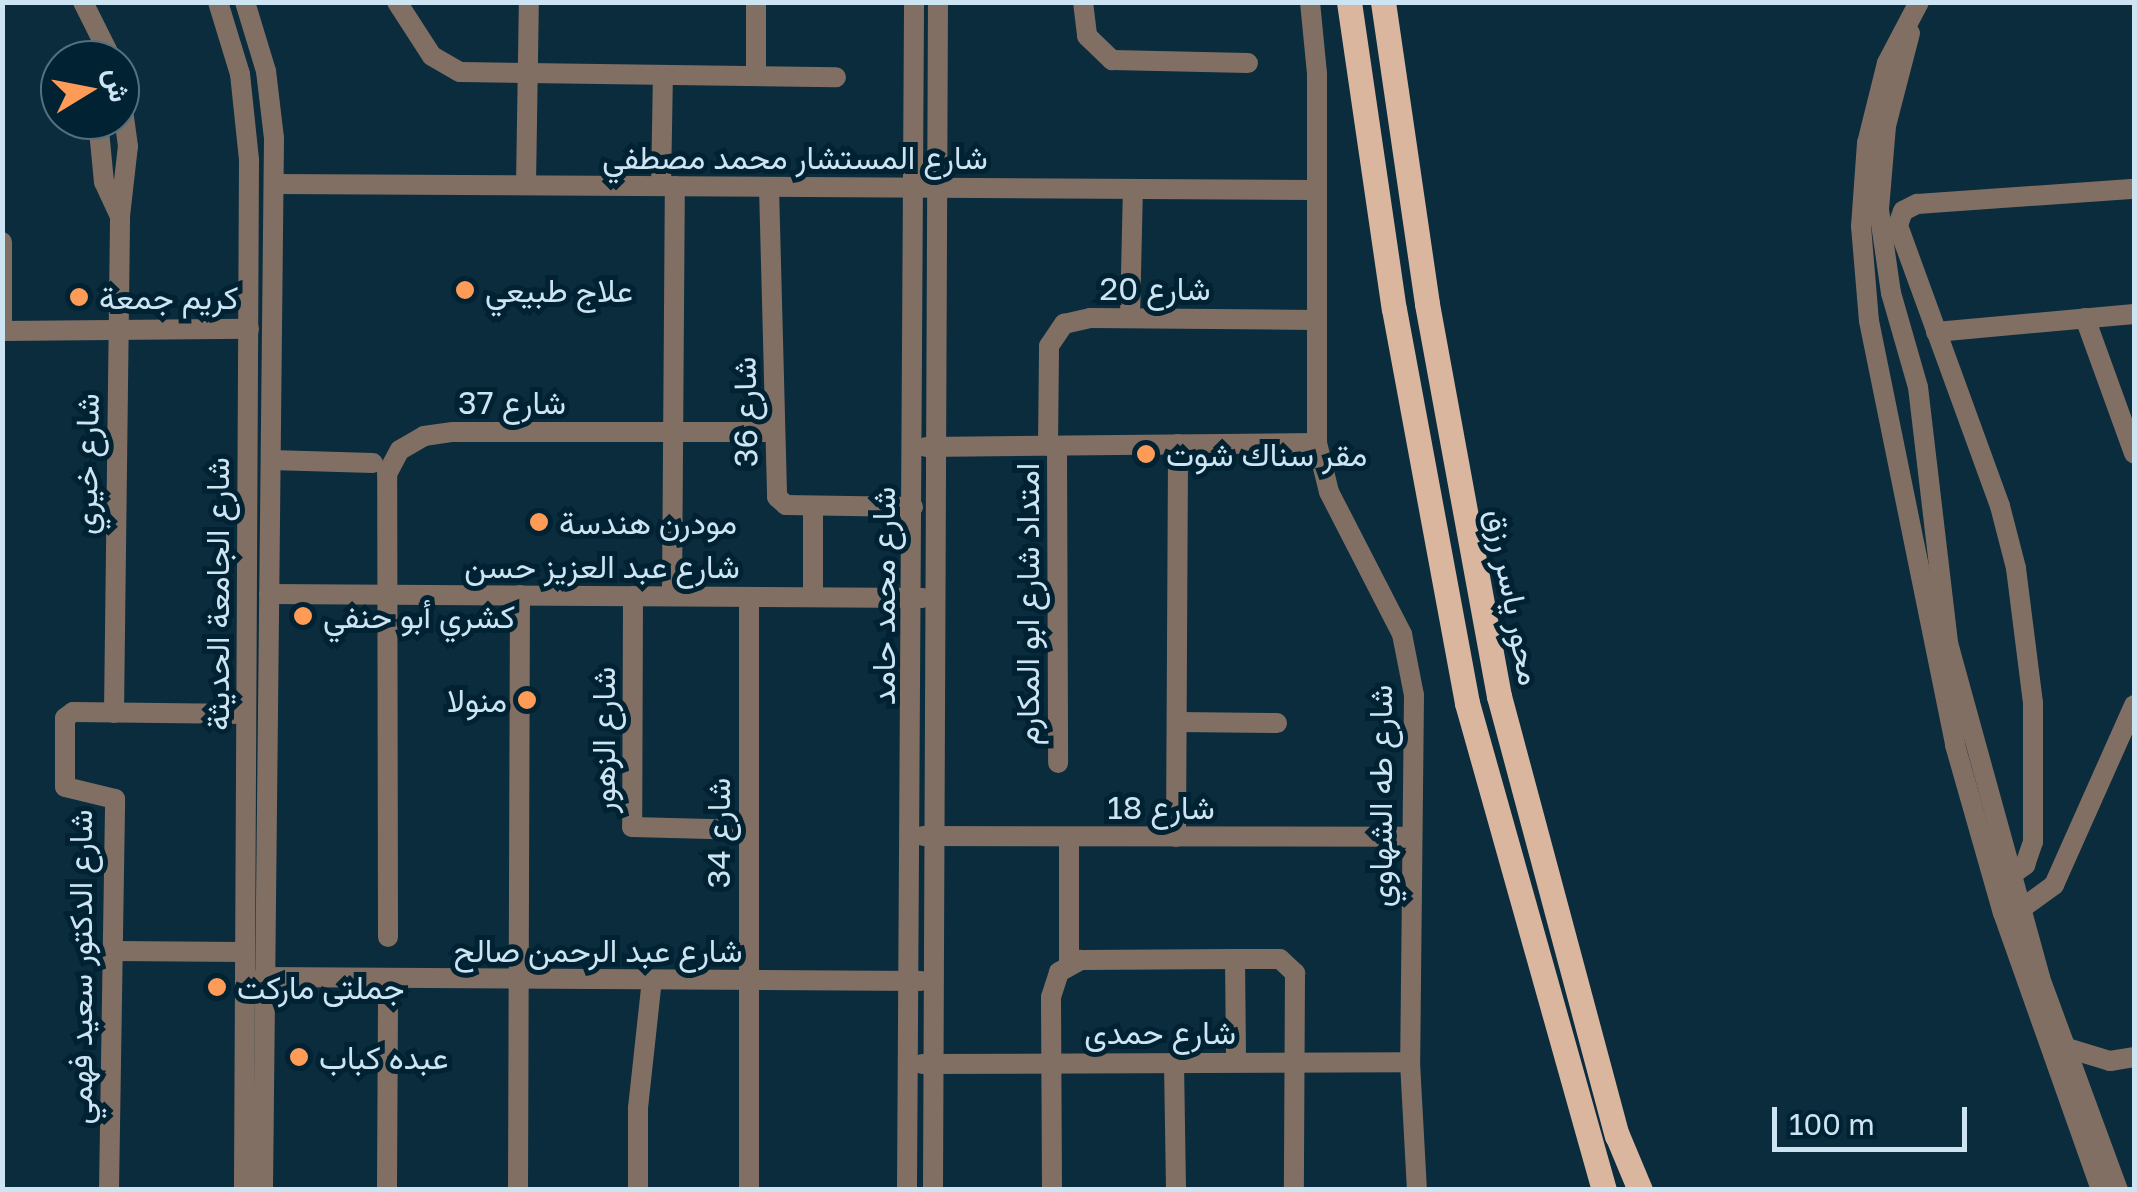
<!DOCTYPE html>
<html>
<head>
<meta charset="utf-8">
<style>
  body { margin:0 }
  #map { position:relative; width:2137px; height:1192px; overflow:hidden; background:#0a2c3d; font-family:"Golos Text",Vazirmatn,sans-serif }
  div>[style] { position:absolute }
  .minor>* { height:20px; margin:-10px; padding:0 10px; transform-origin:10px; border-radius:10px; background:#816f64 }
  .major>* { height:25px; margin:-12.5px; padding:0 12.5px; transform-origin:12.5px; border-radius:12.5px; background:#dab69f }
  .dots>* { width:28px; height:28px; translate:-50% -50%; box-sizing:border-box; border:5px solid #012233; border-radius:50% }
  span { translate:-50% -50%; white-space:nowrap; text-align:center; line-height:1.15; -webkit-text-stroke:10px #012233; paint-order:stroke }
  .street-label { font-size:32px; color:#cde4f2 }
  .poi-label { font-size:32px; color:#cde4f2 }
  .left { translate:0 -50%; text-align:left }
  .right { translate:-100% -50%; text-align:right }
  .frame { position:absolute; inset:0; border:5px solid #cde4f2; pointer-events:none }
  .north { position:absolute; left:40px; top:40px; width:100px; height:100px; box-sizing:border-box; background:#012233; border:2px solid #53707f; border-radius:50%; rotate:80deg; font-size:28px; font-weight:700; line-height:40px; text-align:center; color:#cde4f2 }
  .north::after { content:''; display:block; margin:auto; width:35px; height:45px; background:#fe9c57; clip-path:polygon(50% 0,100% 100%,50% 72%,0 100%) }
  .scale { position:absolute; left:1772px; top:1107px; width:195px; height:45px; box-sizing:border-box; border:5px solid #cde4f2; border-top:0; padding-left:12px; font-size:30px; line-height:35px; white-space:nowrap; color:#cde4f2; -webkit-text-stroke:8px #012233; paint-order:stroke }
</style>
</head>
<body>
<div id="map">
  <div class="minor">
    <div style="left:83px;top:2px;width:65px;rotate:63.4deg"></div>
    <div style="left:218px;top:2px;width:75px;rotate:73deg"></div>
    <div style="left:240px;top:74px;width:86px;rotate:84deg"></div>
    <div style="left:249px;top:160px;width:1030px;rotate:90.28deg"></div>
    <div style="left:245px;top:2px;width:72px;rotate:73.1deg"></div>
    <div style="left:266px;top:71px;width:67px;rotate:83.2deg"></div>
    <div style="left:274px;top:138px;width:1052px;rotate:90.6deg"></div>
    <div style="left:397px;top:2px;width:64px;rotate:57.1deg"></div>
    <div style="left:432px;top:56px;width:32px;rotate:30deg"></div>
    <div style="left:460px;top:72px;width:376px;rotate:0.8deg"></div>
    <div style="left:1083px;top:2px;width:34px;rotate:83deg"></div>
    <div style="left:1087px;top:36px;width:35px;rotate:44deg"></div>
    <div style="left:1112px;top:60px;width:136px;rotate:1.3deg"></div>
    <div style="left:1310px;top:2px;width:72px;rotate:84.4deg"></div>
    <div style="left:1317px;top:74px;width:369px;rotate:90deg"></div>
    <div style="left:1317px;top:443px;width:50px;rotate:76.2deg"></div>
    <div style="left:1329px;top:492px;width:160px;rotate:62.8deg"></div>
    <div style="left:1402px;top:634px;width:62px;rotate:78.9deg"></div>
    <div style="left:1414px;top:695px;width:367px;rotate:90.6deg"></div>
    <div style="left:1410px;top:1062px;width:128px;rotate:86.9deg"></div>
    <div style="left:1919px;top:2px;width:69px;rotate:117.7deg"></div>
    <div style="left:1887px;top:63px;width:82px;rotate:104deg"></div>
    <div style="left:1867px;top:143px;width:83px;rotate:94.1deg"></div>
    <div style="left:1861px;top:226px;width:95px;rotate:85.2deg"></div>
    <div style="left:1869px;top:321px;width:433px;rotate:78.5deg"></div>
    <div style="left:1955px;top:745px;width:175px;rotate:74.1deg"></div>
    <div style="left:2003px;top:913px;width:294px;rotate:70.5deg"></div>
    <div style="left:1910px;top:33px;width:96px;rotate:104.5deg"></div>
    <div style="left:1886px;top:126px;width:84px;rotate:94.8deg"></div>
    <div style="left:1879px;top:210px;width:84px;rotate:81.8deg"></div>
    <div style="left:1891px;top:293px;width:98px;rotate:74deg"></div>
    <div style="left:1918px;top:387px;width:258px;rotate:83.3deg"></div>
    <div style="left:1948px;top:643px;width:347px;rotate:74.6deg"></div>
    <div style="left:2040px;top:978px;width:226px;rotate:69.8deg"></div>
    <div style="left:756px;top:76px;width:74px;rotate:-90deg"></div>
    <div style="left:98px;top:120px;width:62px;rotate:84.5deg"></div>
    <div style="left:104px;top:182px;width:38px;rotate:65deg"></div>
    <div style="left:275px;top:184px;width:1040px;rotate:0.33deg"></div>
    <div style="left:526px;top:185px;width:183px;rotate:-89.1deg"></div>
    <div style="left:661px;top:186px;width:111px;rotate:-89deg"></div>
    <div style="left:769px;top:187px;width:310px;rotate:88.5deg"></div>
    <div style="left:777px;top:497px;width:12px;rotate:42deg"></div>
    <div style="left:786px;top:505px;width:127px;rotate:0.9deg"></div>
    <div style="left:2px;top:242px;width:89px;rotate:90deg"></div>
    <div style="left:2px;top:331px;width:247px;rotate:-0.5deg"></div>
    <div style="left:1130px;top:318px;width:129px;rotate:-88.7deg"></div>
    <div style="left:2085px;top:318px;width:144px;rotate:70.1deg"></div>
    <div style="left:1936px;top:332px;width:199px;rotate:-5.2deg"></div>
    <div style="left:1048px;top:446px;width:100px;rotate:-89.4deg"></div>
    <div style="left:1049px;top:346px;width:27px;rotate:-56deg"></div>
    <div style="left:1064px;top:324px;width:27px;rotate:-13deg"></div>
    <div style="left:1090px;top:318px;width:224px;rotate:0.5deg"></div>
    <div style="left:1057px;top:446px;width:317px;rotate:89.8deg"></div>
    <div style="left:926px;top:447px;width:391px;rotate:-0.6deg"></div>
    <div style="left:271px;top:460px;width:102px;rotate:1.7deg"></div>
    <div style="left:269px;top:594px;width:654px;rotate:0.35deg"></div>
    <div style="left:633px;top:596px;width:231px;rotate:90.2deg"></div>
    <div style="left:632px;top:827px;width:117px;rotate:1.5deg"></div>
    <div style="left:672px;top:596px;width:410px;rotate:-89.6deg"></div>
    <div style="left:749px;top:597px;width:593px;rotate:90deg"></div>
    <div style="left:813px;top:597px;width:91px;rotate:-90deg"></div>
    <div style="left:114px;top:713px;width:497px;rotate:-89.3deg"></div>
    <div style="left:120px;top:216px;width:70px;rotate:-83.5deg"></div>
    <div style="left:128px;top:146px;width:59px;rotate:-97.9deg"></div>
    <div style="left:1177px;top:722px;width:100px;rotate:0.6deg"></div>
    <div style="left:923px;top:836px;width:488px;rotate:0.1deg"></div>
    <div style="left:1069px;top:837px;width:127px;rotate:90deg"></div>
    <div style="left:1176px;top:837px;width:393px;rotate:-89.7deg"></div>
    <div style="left:2010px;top:876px;width:19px;rotate:-36deg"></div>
    <div style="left:2025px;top:865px;width:24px;rotate:-71deg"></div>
    <div style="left:2033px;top:842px;width:139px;rotate:-90deg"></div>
    <div style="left:2033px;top:703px;width:136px;rotate:-97.2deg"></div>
    <div style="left:2016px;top:568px;width:64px;rotate:-104.5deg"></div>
    <div style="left:2000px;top:506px;width:299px;rotate:-110deg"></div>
    <div style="left:1898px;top:225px;width:15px;rotate:-70deg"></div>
    <div style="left:1903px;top:211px;width:16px;rotate:-27deg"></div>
    <div style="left:1917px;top:204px;width:218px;rotate:-4deg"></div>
    <div style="left:2021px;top:909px;width:41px;rotate:-36deg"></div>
    <div style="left:2054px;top:885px;width:197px;rotate:-66deg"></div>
    <div style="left:388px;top:937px;width:463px;rotate:-90.1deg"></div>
    <div style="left:387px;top:474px;width:27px;rotate:-62deg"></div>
    <div style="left:400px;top:450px;width:28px;rotate:-30deg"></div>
    <div style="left:424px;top:436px;width:29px;rotate:-8deg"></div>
    <div style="left:453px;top:432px;width:322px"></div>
    <div style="left:113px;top:951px;width:131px;rotate:0.4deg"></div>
    <div style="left:1235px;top:959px;width:103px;rotate:89.4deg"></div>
    <div style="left:263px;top:977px;width:658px;rotate:0.35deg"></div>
    <div style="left:2064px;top:1047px;width:48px;rotate:16.9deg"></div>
    <div style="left:2110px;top:1061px;width:24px;rotate:-9deg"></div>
    <div style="left:1174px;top:1062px;width:128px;rotate:89.1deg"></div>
    <div style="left:922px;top:1064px;width:488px;rotate:-0.2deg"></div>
    <div style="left:109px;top:1190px;width:391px;rotate:-89.1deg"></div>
    <div style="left:115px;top:799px;width:51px;rotate:-166.5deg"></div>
    <div style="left:65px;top:787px;width:69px;rotate:-90deg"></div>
    <div style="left:65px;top:718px;width:10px;rotate:-37deg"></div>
    <div style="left:73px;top:712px;width:173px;rotate:0.7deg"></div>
    <div style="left:387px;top:1190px;width:212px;rotate:-89.7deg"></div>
    <div style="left:518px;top:1190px;width:595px;rotate:-89.81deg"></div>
    <div style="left:638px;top:1190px;width:82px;rotate:-90deg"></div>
    <div style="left:638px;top:1108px;width:129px;rotate:-83.8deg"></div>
    <div style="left:907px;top:1190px;width:1188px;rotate:-89.66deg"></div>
    <div style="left:933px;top:1190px;width:1188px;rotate:-89.76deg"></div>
    <div style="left:1052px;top:1190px;width:193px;rotate:-90.3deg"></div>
    <div style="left:1051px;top:997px;width:26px;rotate:-72deg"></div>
    <div style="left:1059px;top:972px;width:25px;rotate:-29deg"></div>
    <div style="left:1081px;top:960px;width:154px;rotate:-0.4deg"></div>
    <div style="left:1235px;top:959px;width:45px"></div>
    <div style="left:1280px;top:959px;width:21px;rotate:43deg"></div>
    <div style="left:1295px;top:973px;width:217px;rotate:90.3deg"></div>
  </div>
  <div class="major">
    <div style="left:1349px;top:2px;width:310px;rotate:81.7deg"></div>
    <div style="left:1394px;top:309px;width:401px;rotate:79.5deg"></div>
    <div style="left:1467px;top:703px;width:506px;rotate:74.29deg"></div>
    <div style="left:1383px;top:2px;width:305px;rotate:81.7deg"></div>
    <div style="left:1427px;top:304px;width:399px;rotate:79.6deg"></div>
    <div style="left:1499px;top:696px;width:455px;rotate:75deg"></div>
    <div style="left:1617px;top:1135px;width:60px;rotate:67.3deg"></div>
  </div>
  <div class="dots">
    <div style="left:465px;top:290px;background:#fe9c57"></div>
    <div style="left:79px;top:297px;background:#fe9c57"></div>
    <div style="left:1146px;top:454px;background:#fe9c57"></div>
    <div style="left:539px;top:522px;background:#fe9c57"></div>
    <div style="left:303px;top:616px;background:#fe9c57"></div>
    <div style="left:527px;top:700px;background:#fe9c57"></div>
    <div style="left:217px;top:987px;background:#fe9c57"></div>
    <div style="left:299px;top:1057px;background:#fe9c57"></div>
  </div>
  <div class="street-label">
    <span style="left:795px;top:157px">شارع المستشار محمد مصطفي</span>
    <span style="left:1155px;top:288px">شارع 20</span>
    <span style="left:512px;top:402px">شارع 37</span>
    <span style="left:745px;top:412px;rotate:-91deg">شارع 36</span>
    <span style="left:86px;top:464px;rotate:-89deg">شارع خيري</span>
    <span style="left:602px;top:566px">شارع عبد العزيز حسن</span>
    <span style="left:217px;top:594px;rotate:-90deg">شارع الجامعة الحديثة</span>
    <span style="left:883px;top:596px;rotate:-90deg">شارع محمد حامد</span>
    <span style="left:1514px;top:597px;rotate:79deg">محور ياسر رزق</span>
    <span style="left:1027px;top:604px;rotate:-90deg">امتداد شارع ابو المكارم</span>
    <span style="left:603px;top:740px;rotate:-90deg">شارع الزهور</span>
    <span style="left:1380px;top:796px;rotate:-90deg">شارع طه الشهاوي</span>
    <span style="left:1161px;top:807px">شارع 18</span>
    <span style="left:718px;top:833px;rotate:-90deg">شارع 34</span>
    <span style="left:598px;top:950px">شارع عبد الرحمن صالح</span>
    <span style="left:80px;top:967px;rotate:-90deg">شارع الدكتور سعيد فهمي</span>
    <span style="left:1160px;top:1032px">شارع حمدى</span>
  </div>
  <div class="poi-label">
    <span class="left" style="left:485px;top:290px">علاج طبيعي</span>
    <span class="left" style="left:99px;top:297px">كريم جمعة</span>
    <span class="left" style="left:1166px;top:454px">مقر سناك شوت</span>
    <span class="left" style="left:559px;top:522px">مودرن هندسة</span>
    <span class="left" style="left:323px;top:616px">كشري أبو حنفي</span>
    <span class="right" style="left:507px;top:700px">منولا</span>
    <span class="left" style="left:237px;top:987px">جملتى ماركت</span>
    <span class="left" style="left:319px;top:1057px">عبده كباب</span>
  </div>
  <div class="frame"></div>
  <div class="north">ش</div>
  <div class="scale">100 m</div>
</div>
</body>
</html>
